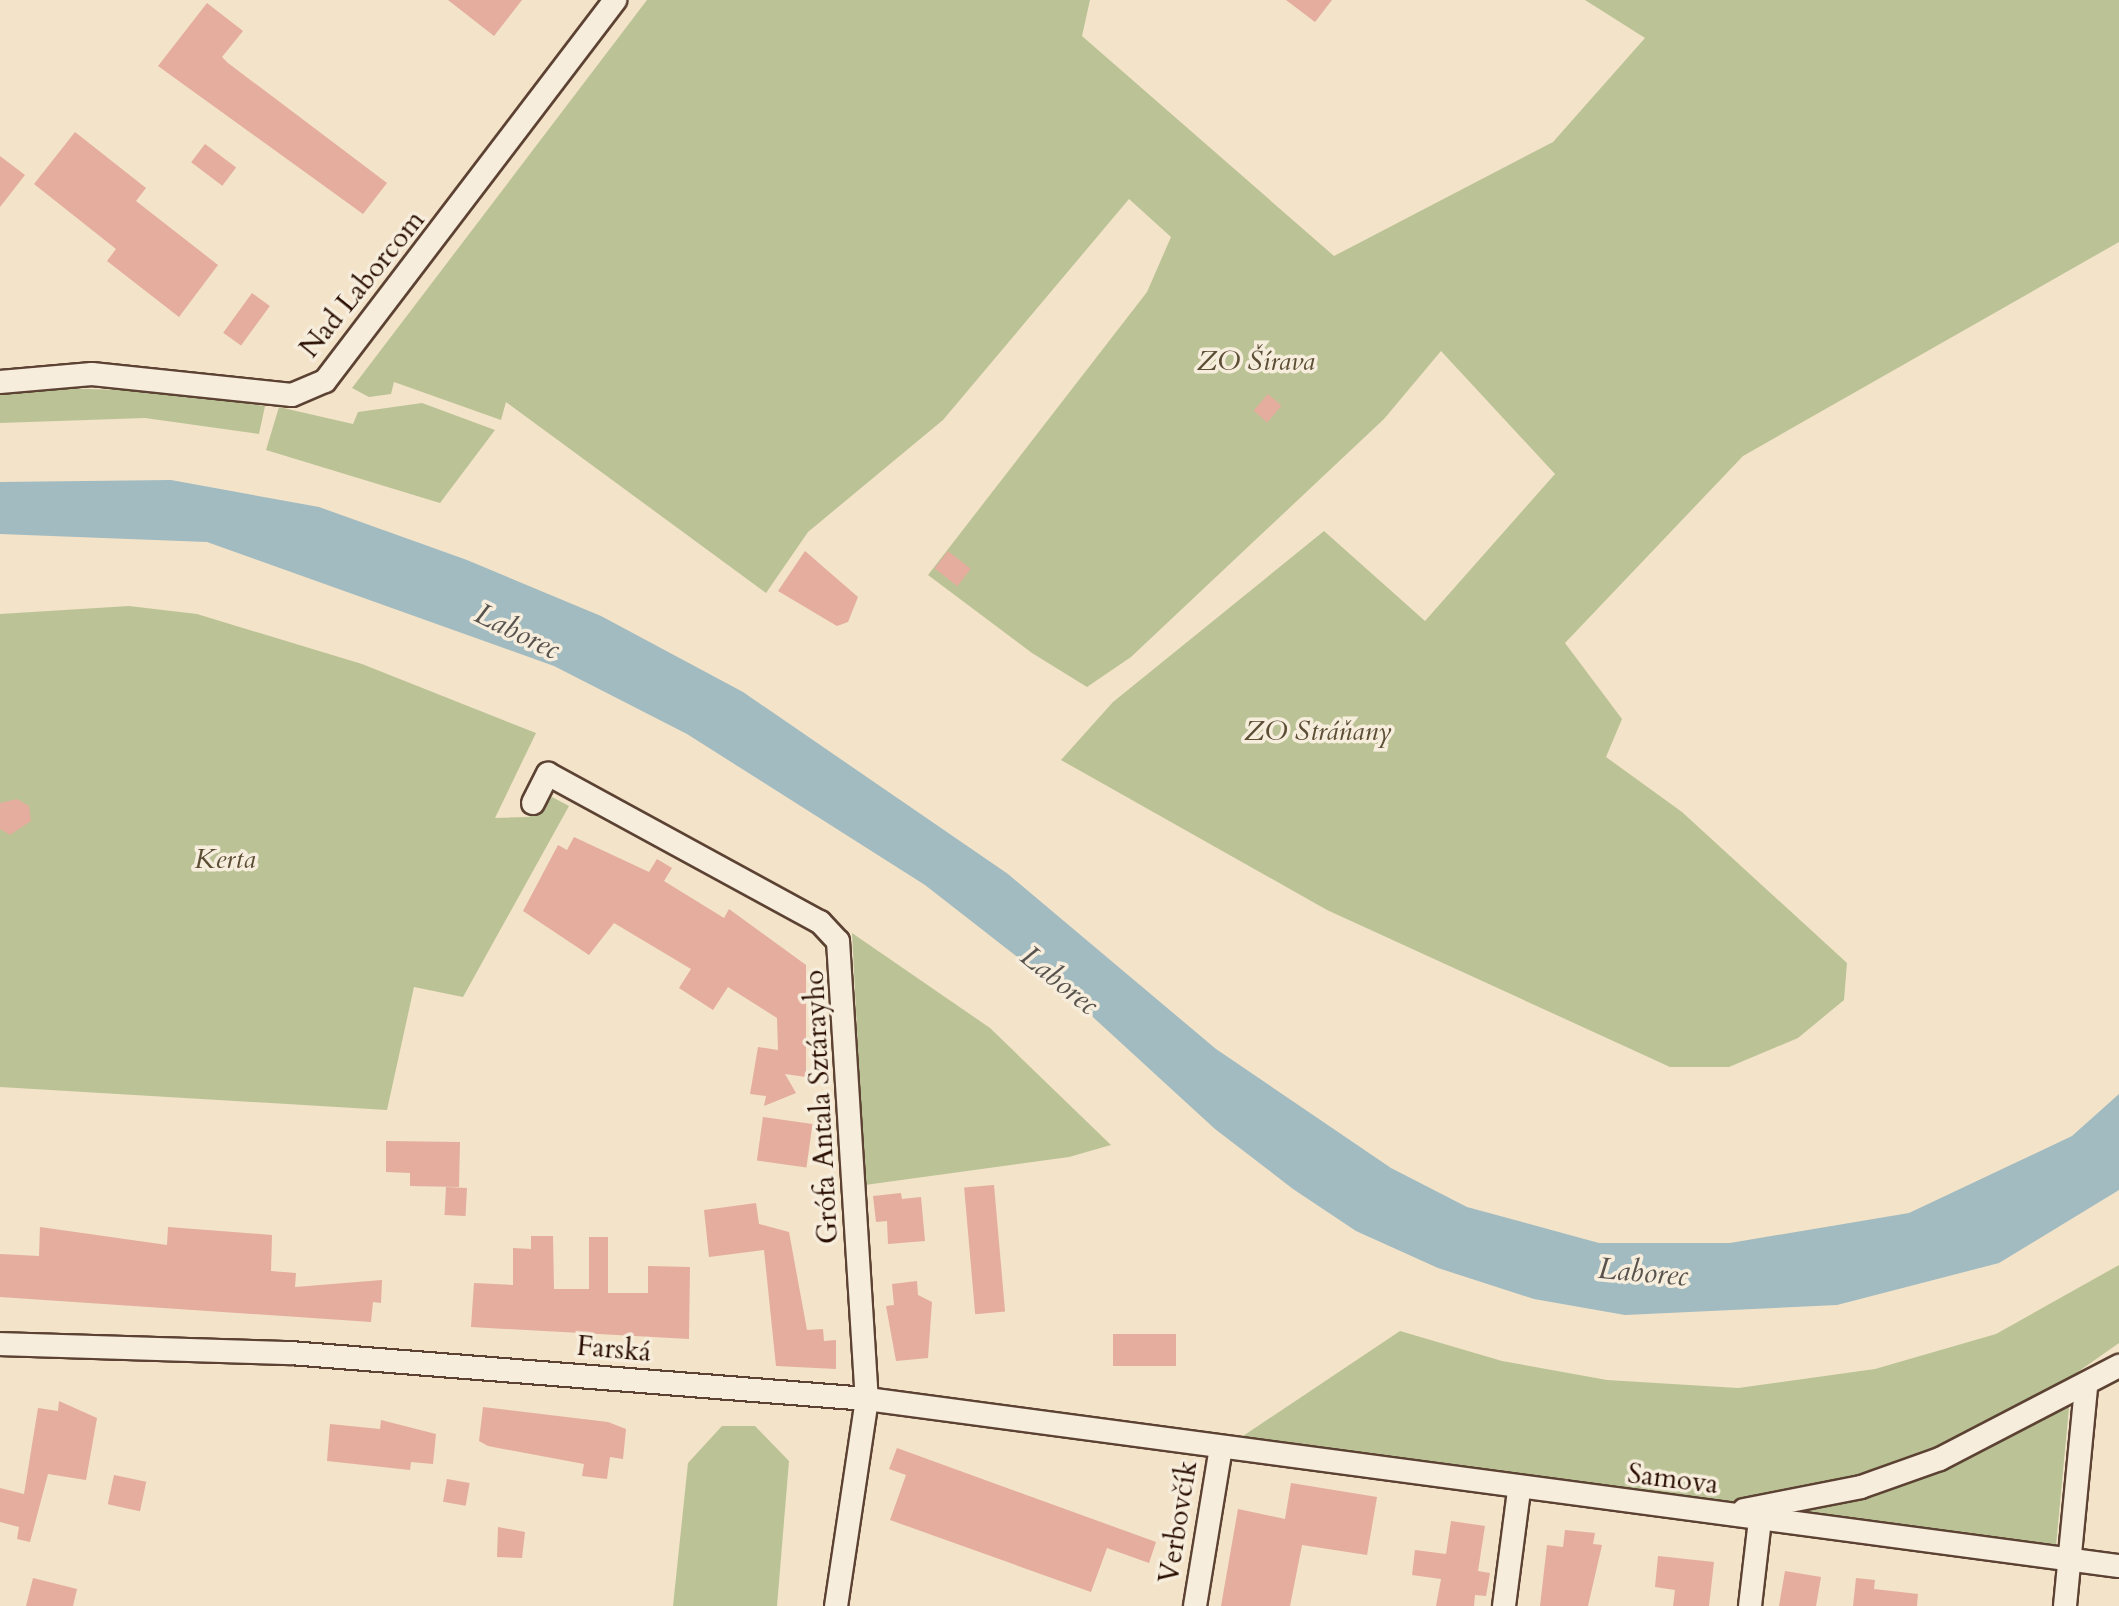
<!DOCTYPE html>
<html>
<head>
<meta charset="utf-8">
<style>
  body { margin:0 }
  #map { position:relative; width:2119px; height:1606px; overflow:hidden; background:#f3e3c9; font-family:Cardo,serif }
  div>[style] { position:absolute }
  .green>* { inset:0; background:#bbc396 }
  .water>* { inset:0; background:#a1bbc1 }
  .building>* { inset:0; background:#e4ad9d; transform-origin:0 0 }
  .roads { filter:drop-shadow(2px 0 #5c4233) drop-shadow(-2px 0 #5c4233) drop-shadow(0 2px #5c4233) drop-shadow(0 -2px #5c4233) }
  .minor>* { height:22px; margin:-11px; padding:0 11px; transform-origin:11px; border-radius:11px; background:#f7eddc }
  span { translate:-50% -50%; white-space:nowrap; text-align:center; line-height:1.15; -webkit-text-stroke:7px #f7eddc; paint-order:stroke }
  .street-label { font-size:28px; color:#290d01 }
  .park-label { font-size:28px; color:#5c4d35; font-style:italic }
  .water-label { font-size:30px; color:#59534e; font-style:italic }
</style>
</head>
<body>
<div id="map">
  <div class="green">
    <div style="clip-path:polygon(647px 0,1090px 0,1082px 36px,1334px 256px,1553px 142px,1645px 38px,1585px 0,2119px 0,2119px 242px,1743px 456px,1565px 643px,1622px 719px,1606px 757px,1682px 812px,1847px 963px,1844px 1000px,1798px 1038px,1729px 1067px,1670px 1067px,1327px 910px,1061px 760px,1113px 702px,1324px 531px,1425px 621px,1555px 474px,1441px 351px,1384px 419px,1131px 657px,1087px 687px,1032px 653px,928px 575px,1147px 292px,1171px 237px,1129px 199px,943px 420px,808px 532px,766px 593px,506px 402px,501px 420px,394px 382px,391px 394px,369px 397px,352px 388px)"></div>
    <div style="clip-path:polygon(54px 388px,160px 391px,265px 406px,259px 434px,145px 418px,0 423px,0 393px)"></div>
    <div style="clip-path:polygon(422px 403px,495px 430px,440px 503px,266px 450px,279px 407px,353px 424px,358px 412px)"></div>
    <div style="clip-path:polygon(129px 606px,197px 614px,362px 664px,536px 733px,495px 818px,529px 817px,552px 797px,569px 806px,463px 997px,414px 987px,387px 1110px,0 1087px,0 614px)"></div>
    <div style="clip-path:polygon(852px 933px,990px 1028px,1111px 1145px,1069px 1157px,865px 1185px)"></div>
    <div style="clip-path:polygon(2119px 1265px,2119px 1343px,2072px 1376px,2056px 1546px,1243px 1436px,1400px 1331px,1502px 1361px,1607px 1380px,1738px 1388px,1875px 1369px,1996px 1334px)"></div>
    <div style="clip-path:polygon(722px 1426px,755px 1426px,789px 1461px,777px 1606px,673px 1606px,688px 1463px)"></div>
  </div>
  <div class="water">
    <div style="clip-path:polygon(171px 480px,319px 507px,467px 560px,601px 616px,743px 692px,1008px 874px,1216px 1049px,1391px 1168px,1467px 1207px,1599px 1243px,1730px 1243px,1909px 1213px,2072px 1136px,2119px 1094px,2119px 1190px,1999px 1263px,1837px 1305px,1625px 1315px,1534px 1299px,1438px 1268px,1356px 1231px,1293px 1189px,1215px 1129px,1083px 1008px,925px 885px,687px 734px,554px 666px,207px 542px,0 534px,0 482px)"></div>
  </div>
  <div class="building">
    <div style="clip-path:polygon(448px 0,522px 0,494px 36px)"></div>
    <div style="clip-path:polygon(1286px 0,1332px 0,1315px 22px)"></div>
    <div style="clip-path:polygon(207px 3px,243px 31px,222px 57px,228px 63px,387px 183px,363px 214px,158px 66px)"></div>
    <div style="clip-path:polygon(75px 132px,146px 188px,136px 201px,218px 265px,179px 317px,107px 261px,116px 249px,34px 184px)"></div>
    <div style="left:205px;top:144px;width:39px;height:23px;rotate:37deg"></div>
    <div style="clip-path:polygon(0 156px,25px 175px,0 207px)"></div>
    <div style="left:252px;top:293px;width:22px;height:49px;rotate:36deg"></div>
    <div style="left:1268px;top:394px;width:18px;height:22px;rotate:41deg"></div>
    <div style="clip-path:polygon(805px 551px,858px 597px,848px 622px,837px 626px,778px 591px)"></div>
    <div style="left:948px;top:551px;width:29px;height:22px;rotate:38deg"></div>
    <div style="clip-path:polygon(17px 799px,29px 806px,31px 821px,10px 835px,0 829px,0 803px)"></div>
    <div style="clip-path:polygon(574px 837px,649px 872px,657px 859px,672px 868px,664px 881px,724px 918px,729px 909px,806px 965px,806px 1077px,785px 1074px,796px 1093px,764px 1106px,766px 1096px,750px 1094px,758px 1047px,778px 1050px,777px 1018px,728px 987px,713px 1010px,679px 988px,691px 969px,614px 923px,589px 955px,523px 911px,558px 845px,567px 850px)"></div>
    <div style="left:763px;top:1117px;width:50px;height:44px;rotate:8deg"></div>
    <div style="clip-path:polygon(386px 1141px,460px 1142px,459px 1187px,410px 1186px,410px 1173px,386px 1172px)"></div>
    <div style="left:994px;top:1185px;width:127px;height:30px;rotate:85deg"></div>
    <div style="left:446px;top:1187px;width:21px;height:28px;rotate:3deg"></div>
    <div style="clip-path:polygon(901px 1193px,902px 1199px,921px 1197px,925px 1241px,888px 1244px,887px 1221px,876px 1222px,873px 1196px)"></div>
    <div style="clip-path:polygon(756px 1203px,759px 1224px,789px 1232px,807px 1330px,823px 1329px,824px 1341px,836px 1340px,836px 1369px,776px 1366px,764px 1250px,709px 1257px,704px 1210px)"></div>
    <div style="clip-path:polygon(40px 1227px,167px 1245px,168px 1227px,272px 1235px,271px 1271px,296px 1273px,295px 1287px,382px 1280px,381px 1303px,373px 1302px,371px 1322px,0 1297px,0 1254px,39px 1256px)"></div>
    <div style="clip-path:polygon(531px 1236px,553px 1236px,554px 1289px,589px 1289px,589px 1237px,608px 1237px,608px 1293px,648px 1293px,648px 1266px,690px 1267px,689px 1339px,471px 1327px,474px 1283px,513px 1285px,513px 1248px,531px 1249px)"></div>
    <div style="clip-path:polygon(917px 1281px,918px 1295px,932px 1302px,928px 1358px,896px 1361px,886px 1306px,894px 1305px,892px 1284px)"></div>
    <div style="left:1113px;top:1334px;width:63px;height:32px"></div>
    <div style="clip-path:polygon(59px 1401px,97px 1418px,86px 1480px,48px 1474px,30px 1542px,17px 1539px,19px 1527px,0 1522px,0 1488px,24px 1494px,38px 1408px,58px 1411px)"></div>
    <div style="clip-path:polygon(483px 1407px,608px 1422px,626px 1429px,623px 1459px,610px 1457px,607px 1479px,582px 1476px,584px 1464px,488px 1446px,479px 1441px)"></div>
    <div style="clip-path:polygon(381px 1420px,436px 1434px,433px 1464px,411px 1462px,410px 1470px,327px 1461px,330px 1424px,380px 1429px)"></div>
    <div style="clip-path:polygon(897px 1448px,1156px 1542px,1149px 1563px,1107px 1548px,1091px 1592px,890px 1520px,906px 1475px,889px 1469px)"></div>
    <div style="left:114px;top:1475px;width:33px;height:30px;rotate:12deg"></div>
    <div style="left:447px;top:1479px;width:23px;height:23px;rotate:10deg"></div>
    <div style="clip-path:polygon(1291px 1483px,1377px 1497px,1367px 1555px,1302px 1545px,1290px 1606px,1221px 1606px,1238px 1509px,1285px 1519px)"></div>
    <div style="clip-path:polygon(1451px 1521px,1485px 1526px,1478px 1571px,1490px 1573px,1486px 1596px,1475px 1595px,1474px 1606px,1436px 1606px,1441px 1579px,1412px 1575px,1415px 1550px,1446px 1554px)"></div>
    <div style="clip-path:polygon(498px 1527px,525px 1532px,522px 1558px,497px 1557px)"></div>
    <div style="clip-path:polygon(1565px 1530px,1595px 1533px,1593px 1544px,1602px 1545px,1588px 1606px,1540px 1606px,1547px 1545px,1563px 1547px)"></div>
    <div style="clip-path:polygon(1658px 1556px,1714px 1562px,1709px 1606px,1673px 1606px,1675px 1590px,1655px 1587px)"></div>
    <div style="clip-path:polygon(1785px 1571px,1821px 1577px,1816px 1606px,1779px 1606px)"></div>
    <div style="clip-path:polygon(33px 1578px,77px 1589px,73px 1606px,26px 1606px)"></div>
    <div style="clip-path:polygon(1856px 1578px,1875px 1580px,1874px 1589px,1918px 1594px,1917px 1606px,1853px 1606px)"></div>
  </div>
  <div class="roads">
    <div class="minor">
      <div style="left:0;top:382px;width:92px;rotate:-5deg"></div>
      <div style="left:92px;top:374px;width:201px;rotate:6deg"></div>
      <div style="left:292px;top:395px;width:36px;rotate:-23deg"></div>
      <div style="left:325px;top:381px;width:479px;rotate:-52.7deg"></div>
      <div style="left:533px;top:803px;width:33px;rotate:-63deg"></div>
      <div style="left:548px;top:774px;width:310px;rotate:28.6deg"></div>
      <div style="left:820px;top:922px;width:26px;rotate:47deg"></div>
      <div style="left:838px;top:941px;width:459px;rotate:86.4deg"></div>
      <div style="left:867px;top:1399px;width:209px;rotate:98.5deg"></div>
      <div style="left:0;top:1344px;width:290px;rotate:1.8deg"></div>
      <div style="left:290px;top:1353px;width:579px;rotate:4.56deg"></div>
      <div style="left:867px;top:1399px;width:1263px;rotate:7.6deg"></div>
      <div style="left:1744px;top:1510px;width:119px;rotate:-11.1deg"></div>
      <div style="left:1861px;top:1487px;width:84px;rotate:-19.5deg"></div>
      <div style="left:1940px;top:1459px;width:202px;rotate:-27.5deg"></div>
      <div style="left:1195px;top:1606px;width:160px;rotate:-80.7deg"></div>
      <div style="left:1504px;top:1606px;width:116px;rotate:-82.6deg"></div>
      <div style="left:1750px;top:1606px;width:88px;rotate:-83.4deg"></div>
      <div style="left:2065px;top:1606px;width:220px;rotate:-84.5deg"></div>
    </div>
  </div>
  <div class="street-label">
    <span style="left:362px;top:284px;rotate:-51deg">Nad Laborcom</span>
    <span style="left:821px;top:1107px;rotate:-93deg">Grófa Antala Sztárayho</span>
    <span style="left:614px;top:1349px;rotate:5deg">Farská</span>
    <span style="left:1673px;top:1479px;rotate:7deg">Samova</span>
    <span style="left:1178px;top:1522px;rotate:-81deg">Verbovčík</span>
  </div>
  <div class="park-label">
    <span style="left:1256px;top:361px">ZO Šírava</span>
    <span style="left:1318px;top:731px">ZO Stráňany</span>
    <span style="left:225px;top:859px">Kerta</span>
  </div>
  <div class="water-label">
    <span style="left:517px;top:632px;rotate:26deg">Laborec</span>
    <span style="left:1059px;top:981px;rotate:39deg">Laborec</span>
    <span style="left:1643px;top:1273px;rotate:5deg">Laborec</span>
  </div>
</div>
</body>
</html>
